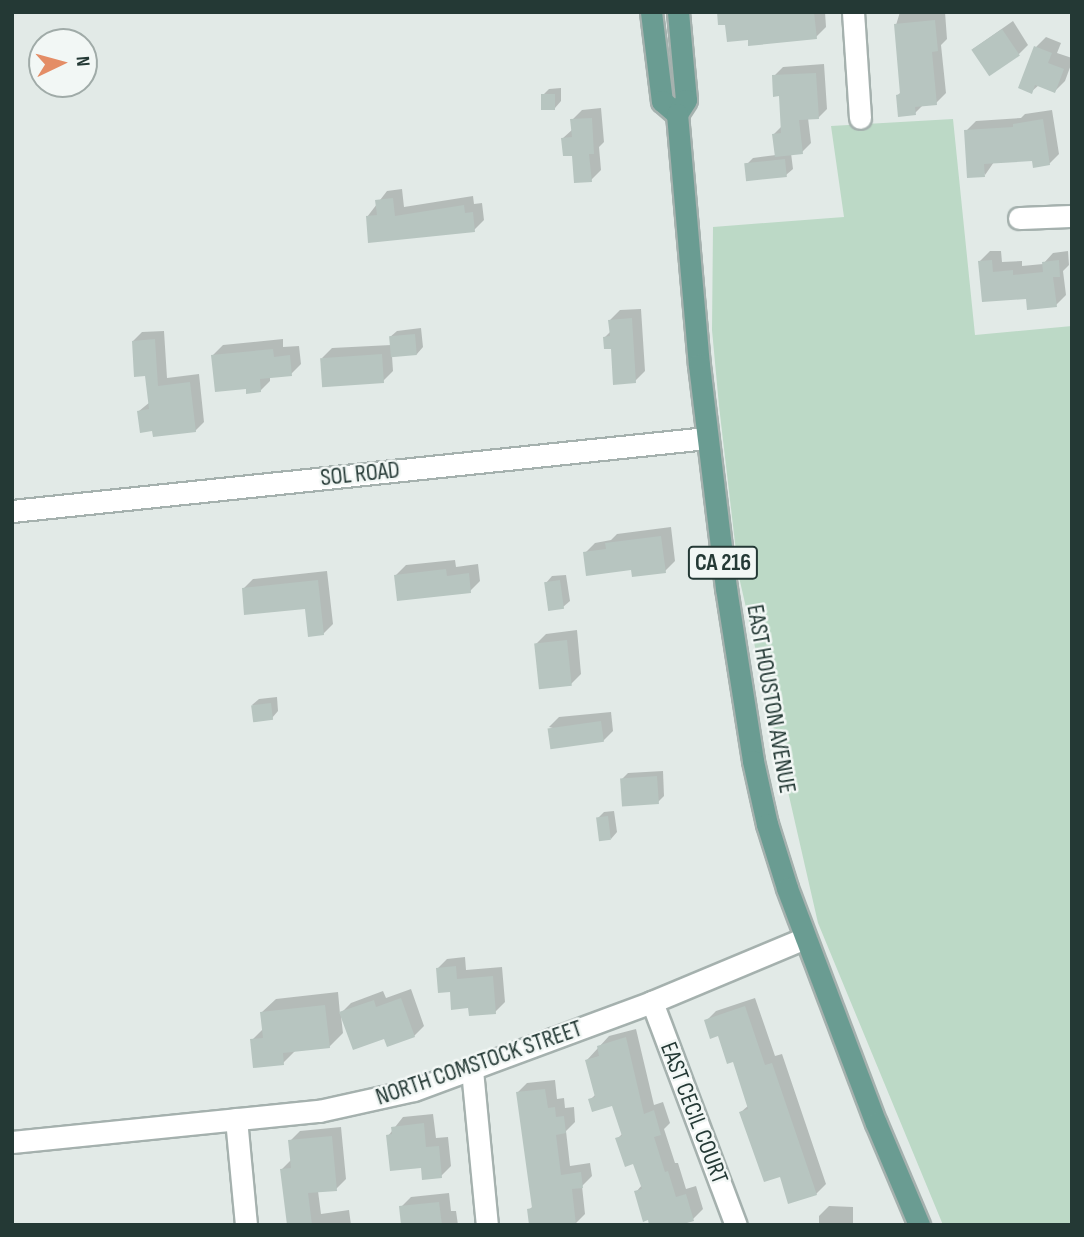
<!DOCTYPE html>
<html>
<head>
<meta charset="utf-8">
<style>
  body { margin:0 }
  #map { position:relative; width:1084px; height:1237px; overflow:hidden; background:#e2eae7; font-family:"Sofia Sans Condensed",sans-serif }
  div>[style] { position:absolute }
  .green>* { inset:0; background:#bcd9c6 }
  .shadow>* { inset:0; background:#0003 }
  .building>* { inset:0; background:#b7c5c0; transform-origin:0 0 }
  .roads { filter:drop-shadow(2px 0 #a5b1ae) drop-shadow(-2px 0 #a5b1ae) drop-shadow(0 2px #a5b1ae) drop-shadow(0 -2px #a5b1ae) }
  .minor>* { height:21px; margin:-10.5px; padding:0 10.5px; transform-origin:10.5px; border-radius:10.5px; background:#fff }
  .major>* { height:21px; margin:-10.5px; padding:0 10.5px; transform-origin:10.5px; border-radius:10.5px; background:#6a9c92 }
  span { translate:-50% -50%; white-space:nowrap; text-align:center; line-height:1.15; -webkit-text-stroke:5px #f2f7f5; paint-order:stroke }
  .shield-label span { padding:2px 5px; background:#f2f7f5; border:2px solid; border-radius:5px; -webkit-text-stroke-width:0 }
  .shield-label { font-size:23px; color:#243935; font-weight:700 }
  .street-label { font-size:24px; color:#243935 }
  .frame { position:absolute; inset:0; border:14px solid #243935; pointer-events:none }
  .north { position:absolute; left:28px; top:28px; width:70px; height:70px; box-sizing:border-box; background:#f2f7f5; border:2px solid #a0aba8; border-radius:50%; rotate:85deg; font-size:19px; font-weight:700; line-height:28px; text-align:center; color:#243935 }
  .north::after { content:''; display:block; margin:auto; width:24px; height:32px; background:#e48d66; clip-path:polygon(50% 0,100% 100%,50% 72%,0 100%) }
</style>
</head>
<body>
<div id="map">
  <div class="green">
    <div style="clip-path:polygon(953px 119px,975px 335px,1072px 326px,1072px 1225px,943px 1225px,818px 923px,739px 577px,719px 406px,712px 330px,713px 227px,844px 217px,831px 126px)"></div>
  </div>
  <div class="shadow">
    <div style="clip-path:polygon(718px 12px,825px 12px,826px 27px,816px 37px,749px 38px,727px 23px)"></div>
    <div style="clip-path:polygon(900px 12px,945px 12px,947px 39px,941px 45px,946px 93px,936px 103px,924px 104px,915px 113px,898px 95px,902px 91px,896px 25px)"></div>
    <div style="clip-path:polygon(1013px 21px,1028px 45px,1018px 55px,973px 49px)"></div>
    <div style="clip-path:polygon(1046px 37px,1061px 43px,1057px 53px,1072px 58px,1072px 62px,1065px 81px,1055px 91px,1039px 85px,1031px 92px,1020px 87px,1036px 47px)"></div>
    <div style="clip-path:polygon(824px 64px,827px 109px,818px 118px,808px 118px,811px 143px,802px 152px,791px 153px,793px 169px,786px 175px,746px 165px,753px 158px,776px 155px,774px 134px,782px 126px,781px 95px,774px 76px,783px 67px)"></div>
    <div style="clip-path:polygon(561px 88px,561px 101px,555px 108px,543px 95px,549px 89px)"></div>
    <div style="clip-path:polygon(601px 108px,604px 142px,599px 147px,601px 170px,591px 180px,563px 138px,573px 129px,572px 120px,582px 110px)"></div>
    <div style="clip-path:polygon(1052px 110px,1059px 154px,1049px 164px,1034px 159px,994px 162px,985px 175px,966px 131px,976px 121px,1021px 118px,1025px 114px)"></div>
    <div style="clip-path:polygon(402px 189px,404px 207px,473px 196px,474px 204px,482px 203px,484px 220px,474px 230px,367px 217px,387px 191px)"></div>
    <div style="clip-path:polygon(990px 251px,1001px 251px,1002px 262px,1022px 261px,1022px 266px,1043px 264px,1053px 253px,1068px 251px,1069px 265px,1063px 271px,1066px 295px,1056px 305px,1027px 297px,983px 300px,980px 261px)"></div>
    <div style="clip-path:polygon(641px 309px,645px 371px,635px 381px,605px 337px,611px 331px,610px 320px,620px 310px)"></div>
    <div style="clip-path:polygon(421px 328px,423px 347px,417px 354px,392px 356px,393px 371px,383px 381px,322px 358px,332px 348px,391px 345px,390px 337px,397px 331px)"></div>
    <div style="clip-path:polygon(164px 331px,167px 378px,199px 374px,204px 422px,195px 431px,153px 429px,139px 411px,150px 402px,146px 374px,133px 341px,142px 332px)"></div>
    <div style="clip-path:polygon(283px 339px,283px 347px,299px 346px,301px 364px,291px 374px,270px 376px,270px 381px,260px 391px,213px 355px,223px 345px)"></div>
    <div style="clip-path:polygon(671px 527px,675px 561px,665px 571px,633px 568px,585px 553px,595px 543px,611px 540px,617px 534px)"></div>
    <div style="clip-path:polygon(455px 560px,456px 567px,478px 564px,480px 581px,470px 591px,396px 575px,406px 565px)"></div>
    <div style="clip-path:polygon(327px 571px,333px 624px,323px 634px,306px 607px,243px 589px,253px 579px)"></div>
    <div style="clip-path:polygon(566px 575px,570px 601px,563px 607px,546px 583px,552px 576px)"></div>
    <div style="clip-path:polygon(577px 630px,581px 674px,571px 684px,536px 644px,546px 634px)"></div>
    <div style="clip-path:polygon(277px 697px,278px 711px,272px 718px,252px 705px,259px 699px)"></div>
    <div style="clip-path:polygon(611px 712px,613px 731px,603px 741px,549px 727px,559px 717px)"></div>
    <div style="clip-path:polygon(663px 771px,664px 796px,658px 802px,622px 779px,628px 773px)"></div>
    <div style="clip-path:polygon(614px 811px,617px 832px,611px 839px,598px 818px,604px 812px)"></div>
    <div style="clip-path:polygon(465px 957px,466px 970px,502px 967px,505px 1002px,495px 1012px,470px 1007px,437px 969px,447px 959px)"></div>
    <div style="clip-path:polygon(411px 989px,424px 1026px,414px 1036px,385px 1036px,341px 1016px,343px 1033px,329px 1047px,296px 1050px,283px 1063px,252px 1040px,264px 1028px,262px 1012px,276px 999px,338px 992px,340px 1014px,351px 1003px,383px 991px,386px 998px)"></div>
    <div style="clip-path:polygon(755px 998px,775px 1056px,782px 1054px,826px 1184px,816px 1194px,781px 1175px,741px 1112px,749px 1105px,734px 1060px,719px 1034px,706px 1021px,716px 1011px)"></div>
    <div style="clip-path:polygon(636px 1029px,654px 1105px,663px 1102px,670px 1123px,664px 1129px,675px 1163px,678px 1163px,686px 1189px,696px 1186px,703px 1209px,693px 1219px,636px 1192px,642px 1185px,634px 1162px,617px 1139px,623px 1133px,613px 1104px,590px 1100px,596px 1094px,587px 1060px,609px 1036px)"></div>
    <div style="clip-path:polygon(555px 1080px,557px 1099px,564px 1098px,565px 1108px,574px 1107px,575px 1122px,566px 1131px,570px 1166px,590px 1163px,592px 1176px,582px 1186px,585px 1214px,575px 1224px,529px 1210px,534px 1205px,517px 1093px,527px 1083px)"></div>
    <div style="clip-path:polygon(433px 1114px,436px 1138px,448px 1137px,451px 1166px,441px 1176px,388px 1136px,403px 1117px)"></div>
    <div style="clip-path:polygon(341px 1127px,346px 1179px,336px 1189px,318px 1191px,321px 1214px,349px 1210px,351px 1225px,288px 1225px,281px 1170px,292px 1159px,290px 1141px,300px 1131px)"></div>
    <div style="clip-path:polygon(449px 1193px,451px 1211px,456px 1211px,458px 1225px,403px 1225px,401px 1207px,411px 1197px)"></div>
    <div style="clip-path:polygon(829px 1206px,853px 1207px,853px 1225px,819px 1225px,819px 1216px)"></div>
  </div>
  <div class="building">
    <div style="clip-path:polygon(717px 12px,814px 12px,817px 39px,748px 46px,748px 40px,727px 42px,725px 25px,718px 25px)"></div>
    <div style="clip-path:polygon(935px 20px,938px 51px,932px 52px,937px 105px,915px 107px,916px 115px,898px 117px,896px 95px,900px 94px,894px 24px)"></div>
    <div style="left:1002px;top:29px;width:32px;height:37px;rotate:56deg"></div>
    <div style="clip-path:polygon(1034px 46px,1052px 53px,1048px 63px,1064px 69px,1055px 93px,1035px 85px,1032px 94px,1018px 88px)"></div>
    <div style="clip-path:polygon(816px 73px,819px 119px,799px 120px,803px 154px,775px 157px,772px 134px,781px 133px,779px 96px,773px 97px,772px 75px)"></div>
    <div style="left:541px;top:94px;width:14px;height:16px"></div>
    <div style="clip-path:polygon(592px 118px,594px 154px,589px 154px,592px 182px,574px 183px,572px 156px,563px 156px,561px 138px,572px 137px,570px 119px)"></div>
    <div style="clip-path:polygon(1043px 119px,1050px 165px,1033px 168px,1032px 161px,984px 164px,985px 177px,967px 178px,964px 130px,1013px 127px,1013px 124px)"></div>
    <div style="left:785px;top:159px;width:18px;height:41px;rotate:84deg"></div>
    <div style="clip-path:polygon(393px 198px,395px 216px,464px 205px,465px 213px,473px 212px,475px 232px,368px 243px,366px 216px,377px 215px,375px 200px)"></div>
    <div style="clip-path:polygon(992px 260px,993px 272px,1013px 270px,1013px 275px,1043px 272px,1042px 262px,1059px 260px,1060px 277px,1053px 277px,1057px 307px,1027px 310px,1026px 299px,982px 302px,978px 261px)"></div>
    <div style="clip-path:polygon(632px 318px,636px 383px,613px 385px,611px 349px,604px 349px,603px 337px,610px 336px,608px 320px)"></div>
    <div style="left:415px;top:334px;width:21px;height:26px;rotate:85deg"></div>
    <div style="clip-path:polygon(155px 339px,158px 386px,190px 382px,196px 432px,153px 437px,152px 431px,140px 433px,137px 411px,149px 409px,145px 376px,134px 377px,132px 341px)"></div>
    <div style="clip-path:polygon(273px 349px,274px 357px,290px 355px,292px 376px,260px 379px,261px 392px,246px 394px,246px 389px,215px 392px,211px 355px)"></div>
    <div style="left:382px;top:354px;width:29px;height:62px;rotate:86deg"></div>
    <div style="clip-path:polygon(661px 536px,666px 573px,632px 577px,631px 570px,586px 576px,583px 552px,606px 549px,605px 543px)"></div>
    <div style="clip-path:polygon(446px 569px,447px 576px,469px 573px,471px 593px,397px 601px,394px 575px)"></div>
    <div style="clip-path:polygon(318px 580px,324px 635px,308px 637px,305px 609px,244px 615px,242px 588px)"></div>
    <div style="left:560px;top:580px;width:29px;height:16px;rotate:82deg"></div>
    <div style="left:567px;top:640px;width:46px;height:33px;rotate:84deg"></div>
    <div style="left:271px;top:703px;width:17px;height:20px;rotate:83deg"></div>
    <div style="left:601px;top:721px;width:21px;height:54px;rotate:82deg"></div>
    <div style="left:657px;top:776px;width:28px;height:37px;rotate:86deg"></div>
    <div style="left:608px;top:816px;width:24px;height:12px;rotate:83deg"></div>
    <div style="clip-path:polygon(456px 966px,457px 979px,493px 976px,496px 1014px,469px 1016px,468px 1008px,451px 1010px,450px 992px,438px 993px,436px 968px)"></div>
    <div style="clip-path:polygon(401px 998px,415px 1037px,387px 1047px,384px 1039px,353px 1050px,339px 1012px,374px 1000px,376px 1007px)"></div>
    <div style="clip-path:polygon(325px 1005px,330px 1048px,283px 1053px,284px 1065px,253px 1068px,250px 1039px,263px 1038px,260px 1012px)"></div>
    <div style="clip-path:polygon(745px 1006px,765px 1065px,772px 1063px,817px 1195px,788px 1204px,780px 1177px,764px 1182px,739px 1112px,748px 1109px,733px 1062px,727px 1064px,718px 1036px,710px 1039px,704px 1020px)"></div>
    <div style="clip-path:polygon(626px 1037px,644px 1114px,654px 1110px,661px 1135px,654px 1137px,665px 1172px,668px 1171px,676px 1197px,686px 1194px,694px 1221px,680px 1225px,649px 1225px,648px 1220px,643px 1222px,634px 1191px,642px 1189px,633px 1164px,625px 1167px,615px 1138px,622px 1136px,612px 1106px,592px 1112px,588px 1099px,595px 1097px,585px 1060px,599px 1056px,597px 1046px)"></div>
    <div style="clip-path:polygon(545px 1089px,548px 1108px,555px 1107px,556px 1117px,564px 1116px,566px 1133px,556px 1135px,561px 1175px,581px 1172px,583px 1188px,572px 1189px,576px 1225px,529px 1225px,527px 1209px,532px 1208px,516px 1092px)"></div>
    <div style="clip-path:polygon(424px 1123px,426px 1147px,439px 1146px,442px 1178px,422px 1180px,421px 1168px,390px 1171px,386px 1135px,392px 1134px,391px 1127px)"></div>
    <div style="clip-path:polygon(332px 1136px,337px 1191px,308px 1193px,312px 1225px,287px 1225px,280px 1169px,291px 1168px,288px 1140px)"></div>
    <div style="clip-path:polygon(439px 1202px,442px 1225px,401px 1225px,399px 1206px)"></div>
  </div>
  <div class="roads">
    <div class="minor">
      <div style="left:853px;top:12px;width:106px;rotate:86.2deg"></div>
      <div style="left:1019px;top:218px;width:53px;rotate:-2.2deg"></div>
      <div style="left:12px;top:511px;width:699px;rotate:-6deg"></div>
      <div style="left:652px;top:1002px;width:238px;rotate:69.4deg"></div>
      <div style="left:472px;top:1070px;width:156px;rotate:84.5deg"></div>
      <div style="left:236px;top:1119px;width:106px;rotate:84.6deg"></div>
      <div style="left:12px;top:1142px;width:309px;rotate:-5.8deg"></div>
      <div style="left:319px;top:1111px;width:97px;rotate:-12.5deg"></div>
      <div style="left:414px;top:1090px;width:254px;rotate:-20.3deg"></div>
      <div style="left:652px;top:1002px;width:166px;rotate:-22.7deg"></div>
    </div>
    <div class="major">
      <div style="left:651px;top:12px;width:90px;rotate:83deg"></div>
      <div style="left:662px;top:101px;width:20px;rotate:41deg"></div>
      <div style="left:678px;top:12px;width:88px;rotate:84.8deg"></div>
      <div style="left:686px;top:100px;width:17px;rotate:123deg"></div>
      <div style="left:677px;top:114px;width:252px;rotate:85deg"></div>
      <div style="left:699px;top:365px;width:225px;rotate:83.1deg"></div>
      <div style="left:726px;top:588px;width:175px;rotate:81.1deg"></div>
      <div style="left:753px;top:761px;width:65px;rotate:77.5deg"></div>
      <div style="left:767px;top:824px;width:67px;rotate:72.6deg"></div>
      <div style="left:787px;top:888px;width:251px;rotate:69.3deg"></div>
      <div style="left:876px;top:1123px;width:111px;rotate:67.1deg"></div>
    </div>
  </div>
  <div class="shield-label">
    <span style="left:723px;top:563px">CA 216</span>
  </div>
  <div class="street-label">
    <span style="left:360px;top:474px;rotate:-6deg">SOL ROAD</span>
    <span style="left:771px;top:699px;rotate:80deg">EAST HOUSTON AVENUE</span>
    <span style="left:479px;top:1063px;rotate:-19deg">NORTH COMSTOCK STREET</span>
    <span style="left:694px;top:1113px;rotate:69deg">EAST CECIL COURT</span>
  </div>
  <div class="frame"></div>
  <div class="north">N</div>
</div>
</body>
</html>
